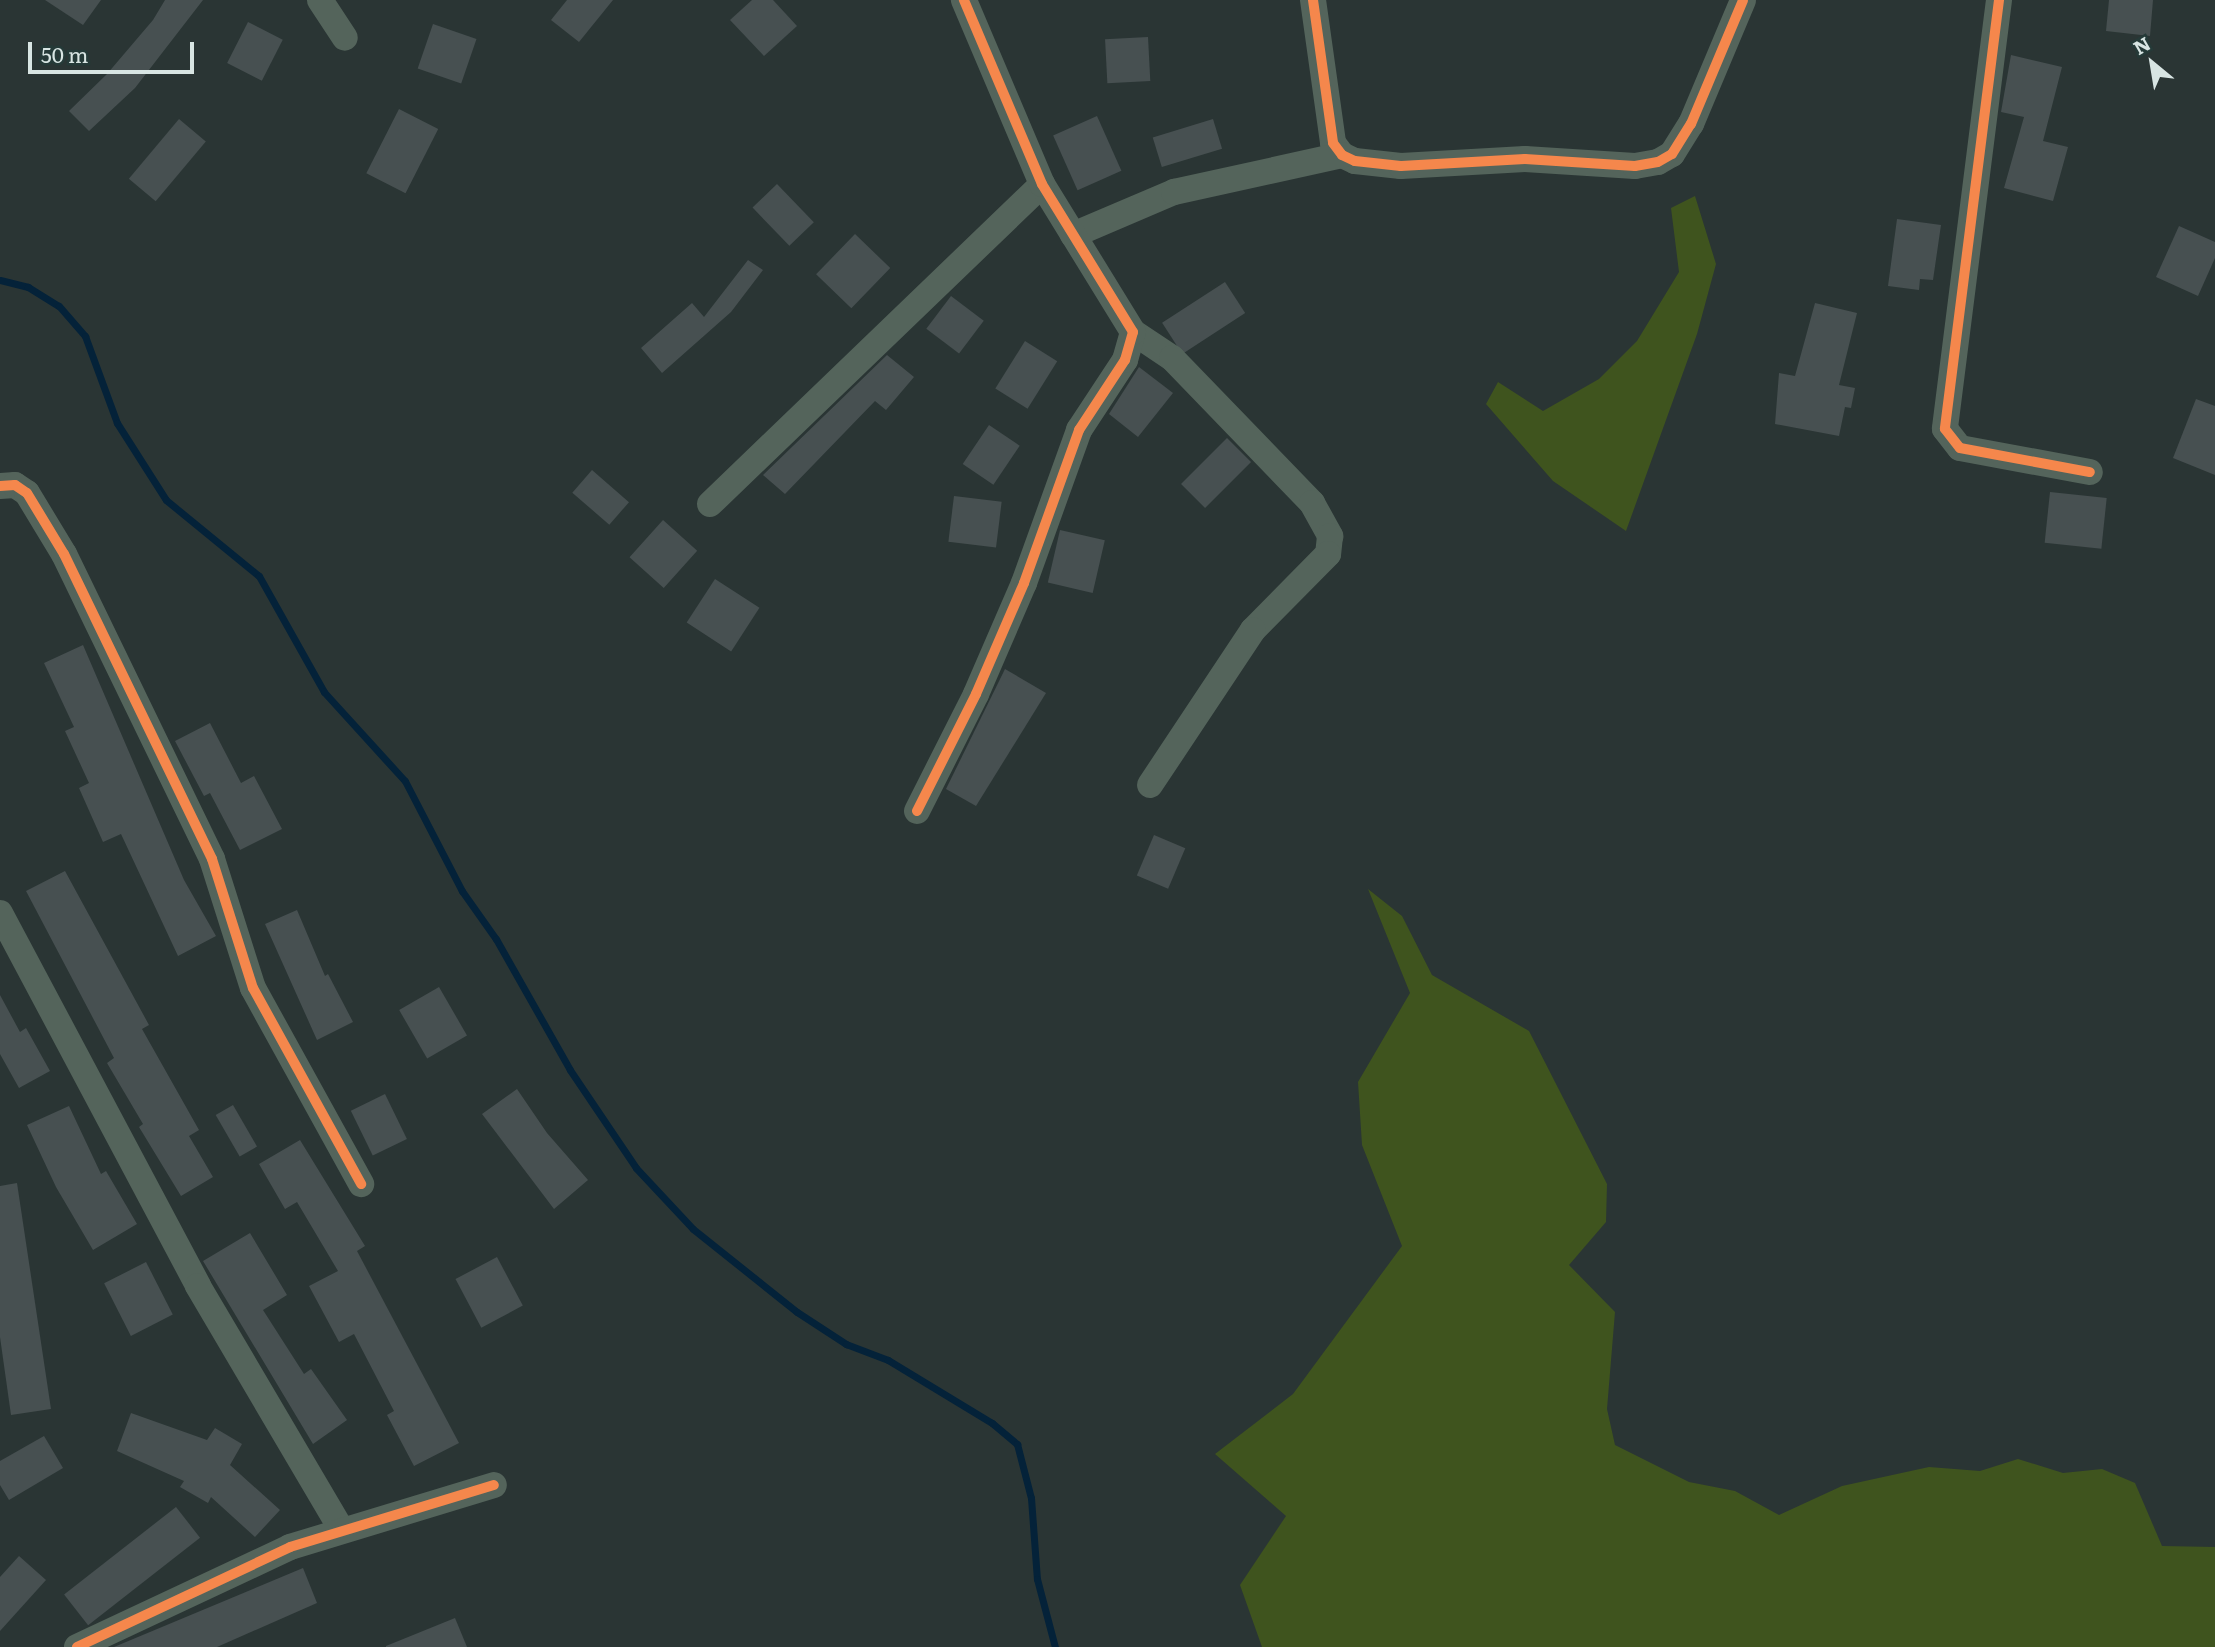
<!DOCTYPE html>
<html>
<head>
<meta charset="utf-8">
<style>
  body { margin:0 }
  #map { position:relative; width:2215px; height:1647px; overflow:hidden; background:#2a3534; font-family:Literata,serif }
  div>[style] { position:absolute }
  .green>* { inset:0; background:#3f541e }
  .stream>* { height:7px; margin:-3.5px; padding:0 3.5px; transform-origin:3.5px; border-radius:3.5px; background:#042239 }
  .building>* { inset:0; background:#475051; transform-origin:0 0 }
  .minor>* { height:26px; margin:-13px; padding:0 13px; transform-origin:13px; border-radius:13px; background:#54645b }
  .cycleway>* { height:10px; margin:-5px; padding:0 5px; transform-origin:5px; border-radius:5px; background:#f5874c }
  span { translate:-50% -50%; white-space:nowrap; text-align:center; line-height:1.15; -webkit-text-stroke:5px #253a38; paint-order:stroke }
  .north { position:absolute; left:2117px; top:28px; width:70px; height:70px; -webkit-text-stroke:5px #253a38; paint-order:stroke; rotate:330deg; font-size:19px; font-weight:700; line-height:28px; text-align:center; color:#d8e5e3 }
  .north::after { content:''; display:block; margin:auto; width:24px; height:32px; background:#d8e5e3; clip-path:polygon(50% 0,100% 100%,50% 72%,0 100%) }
  .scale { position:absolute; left:28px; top:42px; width:166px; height:32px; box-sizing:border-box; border:4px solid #d8e5e3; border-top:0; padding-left:9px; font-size:21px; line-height:24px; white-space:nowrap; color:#d8e5e3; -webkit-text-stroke:5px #253a38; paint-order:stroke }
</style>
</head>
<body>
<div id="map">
  <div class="green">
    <div style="clip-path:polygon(1695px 196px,1716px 264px,1697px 334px,1626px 531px,1553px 481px,1486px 404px,1498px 382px,1543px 411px,1599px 379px,1637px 341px,1679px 272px,1671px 208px)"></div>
    <div style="clip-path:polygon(1368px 889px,1402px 916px,1432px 975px,1529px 1031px,1607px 1184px,1606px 1222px,1569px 1265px,1615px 1312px,1607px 1409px,1615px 1445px,1689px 1482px,1735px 1491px,1779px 1515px,1842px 1486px,1929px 1467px,1980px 1471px,2018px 1459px,2063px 1473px,2102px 1469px,2135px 1483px,2162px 1546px,2215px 1547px,2215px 1647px,1262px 1647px,1240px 1585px,1286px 1516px,1215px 1454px,1293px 1394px,1402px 1246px,1362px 1145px,1358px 1082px,1410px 993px)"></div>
  </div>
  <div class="stream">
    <div style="left:0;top:280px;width:29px;rotate:14deg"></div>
    <div style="left:28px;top:287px;width:36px;rotate:32deg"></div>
    <div style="left:59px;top:306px;width:40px;rotate:49deg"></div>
    <div style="left:85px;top:336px;width:93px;rotate:69.8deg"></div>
    <div style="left:117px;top:423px;width:91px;rotate:57.5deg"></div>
    <div style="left:166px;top:500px;width:120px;rotate:39.3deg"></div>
    <div style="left:259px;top:576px;width:133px;rotate:60.7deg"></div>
    <div style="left:324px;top:692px;width:120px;rotate:47.7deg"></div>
    <div style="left:405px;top:781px;width:124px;rotate:62.6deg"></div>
    <div style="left:462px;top:891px;width:59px;rotate:54.7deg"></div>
    <div style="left:496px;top:939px;width:150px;rotate:60.5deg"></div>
    <div style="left:570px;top:1070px;width:118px;rotate:56deg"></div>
    <div style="left:636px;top:1168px;width:83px;rotate:46.9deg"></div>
    <div style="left:693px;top:1229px;width:133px;rotate:38.6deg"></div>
    <div style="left:797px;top:1312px;width:59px;rotate:33.1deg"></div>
    <div style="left:846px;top:1344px;width:45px;rotate:20.9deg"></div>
    <div style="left:888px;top:1360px;width:122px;rotate:31.2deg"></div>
    <div style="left:992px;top:1423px;width:33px;rotate:40deg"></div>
    <div style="left:1017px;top:1444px;width:56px;rotate:75.5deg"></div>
    <div style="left:1031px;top:1498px;width:81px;rotate:85.8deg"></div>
    <div style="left:1037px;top:1579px;width:70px;rotate:75.2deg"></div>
  </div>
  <div class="building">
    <div style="clip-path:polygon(45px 0,101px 0,83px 25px)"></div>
    <div style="clip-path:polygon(165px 0,203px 0,135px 88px,89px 131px,69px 111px,107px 74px,153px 20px)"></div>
    <div style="clip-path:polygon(567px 0,613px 0,579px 42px,551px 20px)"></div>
    <div style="clip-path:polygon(752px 0,773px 0,797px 26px,764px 56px,730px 20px)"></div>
    <div style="clip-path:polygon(2109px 0,2153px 0,2150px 36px,2106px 31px)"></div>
    <div style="left:248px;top:22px;width:39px;height:46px;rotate:27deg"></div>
    <div style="left:433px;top:24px;width:46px;height:47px;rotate:19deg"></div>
    <div style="left:1148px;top:37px;width:44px;height:43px;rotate:87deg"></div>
    <div style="clip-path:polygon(2011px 55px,2062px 67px,2043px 141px,2068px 147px,2053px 201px,2004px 188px,2024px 117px,2001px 112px)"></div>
    <div style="left:399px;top:109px;width:44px;height:72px;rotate:27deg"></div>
    <div style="left:1097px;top:116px;width:60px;height:48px;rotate:66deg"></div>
    <div style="left:179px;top:119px;width:35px;height:78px;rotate:40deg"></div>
    <div style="left:1213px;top:119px;width:31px;height:63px;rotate:73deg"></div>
    <div style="left:777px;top:184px;width:53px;height:34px;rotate:46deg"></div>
    <div style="clip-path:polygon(1897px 219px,1941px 225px,1933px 280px,1920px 279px,1919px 290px,1888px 286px)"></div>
    <div style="clip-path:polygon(2179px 226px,2215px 242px,2215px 258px,2198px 296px,2156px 277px)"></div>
    <div style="left:855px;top:234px;width:49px;height:56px;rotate:44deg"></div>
    <div style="clip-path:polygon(748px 260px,763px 270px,731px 312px,662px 373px,641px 348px,692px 303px,704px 317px)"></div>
    <div style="left:1225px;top:282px;width:37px;height:75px;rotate:57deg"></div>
    <div style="left:951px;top:296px;width:41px;height:41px;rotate:37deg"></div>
    <div style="clip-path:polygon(1815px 303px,1857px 313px,1839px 385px,1855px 388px,1851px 408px,1845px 407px,1839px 436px,1775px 424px,1779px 373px,1795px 376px)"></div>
    <div style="left:1025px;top:341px;width:38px;height:56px;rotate:32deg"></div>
    <div style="clip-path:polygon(887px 355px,914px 377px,886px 410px,875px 401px,785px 494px,763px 475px)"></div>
    <div style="clip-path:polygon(1139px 367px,1173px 393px,1138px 437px,1109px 414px)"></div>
    <div style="clip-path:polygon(2196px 399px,2215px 406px,2215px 475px,2173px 458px)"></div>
    <div style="left:989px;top:425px;width:37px;height:47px;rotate:34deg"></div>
    <div style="left:1227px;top:438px;width:34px;height:65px;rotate:45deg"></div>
    <div style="left:592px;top:470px;width:49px;height:30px;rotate:41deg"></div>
    <div style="left:2050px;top:492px;width:57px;height:51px;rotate:6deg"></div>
    <div style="left:954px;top:496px;width:48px;height:46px;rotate:7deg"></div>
    <div style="left:663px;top:520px;width:46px;height:50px;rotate:42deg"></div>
    <div style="left:1060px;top:530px;width:46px;height:54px;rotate:13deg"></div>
    <div style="left:715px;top:579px;width:53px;height:52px;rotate:33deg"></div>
    <div style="clip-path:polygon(83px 645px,184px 880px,216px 936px,178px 956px,121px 834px,103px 842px,79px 788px,89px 783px,65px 731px,74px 727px,44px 663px)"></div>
    <div style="clip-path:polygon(1005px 669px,1046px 693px,976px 806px,946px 789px)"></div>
    <div style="clip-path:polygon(210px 723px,241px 783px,254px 776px,282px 829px,240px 850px,210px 793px,204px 796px,175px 741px)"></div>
    <div style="left:1154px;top:835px;width:34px;height:44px;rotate:23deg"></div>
    <div style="clip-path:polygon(65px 871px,149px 1025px,142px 1029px,199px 1130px,189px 1136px,213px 1177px,181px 1196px,139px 1127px,143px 1124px,107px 1063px,114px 1058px,26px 891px)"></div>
    <div style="clip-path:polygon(297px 910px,325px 976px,328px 974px,353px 1022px,317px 1040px,265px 924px)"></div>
    <div style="left:439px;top:987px;width:56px;height:46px;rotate:60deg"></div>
    <div style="clip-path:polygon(0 995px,20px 1032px,26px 1028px,50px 1071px,19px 1088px,0 1054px)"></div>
    <div style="clip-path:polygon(517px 1089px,547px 1133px,588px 1180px,554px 1209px,482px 1114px)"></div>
    <div style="left:385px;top:1094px;width:50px;height:38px;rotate:64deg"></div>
    <div style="left:233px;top:1105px;width:48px;height:20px;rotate:60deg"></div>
    <div style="clip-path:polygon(69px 1106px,101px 1174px,106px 1171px,137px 1224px,93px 1250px,56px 1187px,27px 1125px)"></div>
    <div style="clip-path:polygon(300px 1140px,365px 1246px,357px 1251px,459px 1443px,414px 1466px,387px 1415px,394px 1411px,354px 1334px,339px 1342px,309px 1286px,338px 1271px,297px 1202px,285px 1209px,259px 1164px)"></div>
    <div style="clip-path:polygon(17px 1183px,51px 1409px,11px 1415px,0 1337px,0 1186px)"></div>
    <div style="clip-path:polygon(250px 1233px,287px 1295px,263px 1310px,304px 1374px,311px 1369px,347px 1420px,313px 1444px,203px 1261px)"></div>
    <div style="left:497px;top:1257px;width:55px;height:47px;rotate:62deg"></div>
    <div style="left:146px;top:1262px;width:59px;height:47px;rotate:63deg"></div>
    <div style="clip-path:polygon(131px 1413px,207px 1440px,215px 1428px,242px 1444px,230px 1465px,280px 1510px,255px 1537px,211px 1497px,208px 1503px,180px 1487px,184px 1481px,117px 1451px)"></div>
    <div style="clip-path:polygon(44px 1436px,63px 1468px,9px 1500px,0 1485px,0 1461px)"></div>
    <div style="left:176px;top:1507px;width:39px;height:142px;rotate:52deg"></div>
    <div style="clip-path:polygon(19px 1556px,46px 1580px,0 1631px,0 1577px)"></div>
    <div style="clip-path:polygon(303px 1568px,317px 1603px,217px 1647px,114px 1647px)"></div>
    <div style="clip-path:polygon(455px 1618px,467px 1647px,386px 1647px,386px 1646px)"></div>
  </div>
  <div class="minor">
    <div style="left:320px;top:0;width:45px;rotate:56.7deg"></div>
    <div style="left:1313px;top:0;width:144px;rotate:82deg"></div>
    <div style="left:1333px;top:143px;width:15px;rotate:53deg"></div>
    <div style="left:1342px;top:155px;width:14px;rotate:25deg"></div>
    <div style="left:1355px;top:161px;width:46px;rotate:6.2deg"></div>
    <div style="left:1401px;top:166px;width:124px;rotate:-3.2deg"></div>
    <div style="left:1525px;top:159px;width:110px;rotate:3.6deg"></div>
    <div style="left:1635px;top:166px;width:23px;rotate:-10deg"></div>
    <div style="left:1658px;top:162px;width:16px;rotate:-30deg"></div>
    <div style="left:1672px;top:154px;width:36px;rotate:-58deg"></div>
    <div style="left:1691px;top:124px;width:134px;rotate:-67.2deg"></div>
    <div style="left:1999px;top:0;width:432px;rotate:97.2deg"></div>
    <div style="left:1945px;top:429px;width:24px;rotate:52deg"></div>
    <div style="left:1960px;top:448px;width:132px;rotate:10.5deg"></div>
    <div style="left:1073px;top:235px;width:110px;rotate:-23.1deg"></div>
    <div style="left:1174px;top:192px;width:172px;rotate:-12.4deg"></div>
    <div style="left:1133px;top:332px;width:47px;rotate:33.7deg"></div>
    <div style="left:1172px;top:358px;width:202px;rotate:46deg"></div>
    <div style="left:1312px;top:503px;width:38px;rotate:61deg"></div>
    <div style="left:1330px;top:536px;width:18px;rotate:96deg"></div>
    <div style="left:1328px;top:554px;width:107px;rotate:134.6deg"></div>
    <div style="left:1253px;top:630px;width:186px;rotate:123.6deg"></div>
    <div style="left:0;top:486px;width:15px;rotate:-4deg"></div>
    <div style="left:15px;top:485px;width:14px;rotate:34deg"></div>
    <div style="left:27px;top:493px;width:71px;rotate:58.8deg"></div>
    <div style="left:64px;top:554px;width:339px;rotate:64.1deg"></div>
    <div style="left:212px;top:859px;width:135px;rotate:72.4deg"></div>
    <div style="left:253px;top:988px;width:224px;rotate:61.1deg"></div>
    <div style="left:710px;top:504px;width:461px;rotate:-43.9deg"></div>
    <div style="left:917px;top:811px;width:131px;rotate:-63.2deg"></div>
    <div style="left:976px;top:694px;width:121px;rotate:-66.6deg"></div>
    <div style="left:1024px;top:583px;width:163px;rotate:-70.2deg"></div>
    <div style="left:1079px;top:430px;width:84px;rotate:-56.7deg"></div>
    <div style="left:1125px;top:360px;width:29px;rotate:-74deg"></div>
    <div style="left:1133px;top:332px;width:174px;rotate:-121.6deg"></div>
    <div style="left:1042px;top:184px;width:200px;rotate:-113deg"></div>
    <div style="left:0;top:913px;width:422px;rotate:62deg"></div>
    <div style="left:198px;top:1286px;width:282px;rotate:59.5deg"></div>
    <div style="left:77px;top:1647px;width:235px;rotate:-25.1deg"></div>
    <div style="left:290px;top:1547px;width:213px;rotate:-16.9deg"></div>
  </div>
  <div class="cycleway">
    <div style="left:1313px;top:0;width:144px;rotate:82deg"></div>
    <div style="left:1333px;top:143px;width:15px;rotate:53deg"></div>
    <div style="left:1342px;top:155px;width:14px;rotate:25deg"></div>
    <div style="left:1355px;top:161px;width:46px;rotate:6.2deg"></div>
    <div style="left:1401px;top:166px;width:124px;rotate:-3.2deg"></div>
    <div style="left:1525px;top:159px;width:110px;rotate:3.6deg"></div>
    <div style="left:1635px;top:166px;width:23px;rotate:-10deg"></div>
    <div style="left:1658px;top:162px;width:16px;rotate:-30deg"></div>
    <div style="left:1672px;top:154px;width:36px;rotate:-58deg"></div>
    <div style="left:1691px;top:124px;width:134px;rotate:-67.2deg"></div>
    <div style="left:1999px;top:0;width:432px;rotate:97.2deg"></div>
    <div style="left:1945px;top:429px;width:24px;rotate:52deg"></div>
    <div style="left:1960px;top:448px;width:132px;rotate:10.5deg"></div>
    <div style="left:0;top:486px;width:15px;rotate:-4deg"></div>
    <div style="left:15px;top:485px;width:14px;rotate:34deg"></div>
    <div style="left:27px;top:493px;width:71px;rotate:58.8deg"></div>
    <div style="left:64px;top:554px;width:339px;rotate:64.1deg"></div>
    <div style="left:212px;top:859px;width:135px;rotate:72.4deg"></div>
    <div style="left:253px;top:988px;width:224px;rotate:61.1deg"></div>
    <div style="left:917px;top:811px;width:131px;rotate:-63.2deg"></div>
    <div style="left:976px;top:694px;width:121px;rotate:-66.6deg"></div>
    <div style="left:1024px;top:583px;width:163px;rotate:-70.2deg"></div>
    <div style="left:1079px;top:430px;width:84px;rotate:-56.7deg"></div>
    <div style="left:1125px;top:360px;width:29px;rotate:-74deg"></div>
    <div style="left:1133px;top:332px;width:174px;rotate:-121.6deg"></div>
    <div style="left:1042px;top:184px;width:200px;rotate:-113deg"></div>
    <div style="left:77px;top:1647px;width:235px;rotate:-25.1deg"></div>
    <div style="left:290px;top:1547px;width:213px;rotate:-16.9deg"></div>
  </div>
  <div class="north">N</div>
  <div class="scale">50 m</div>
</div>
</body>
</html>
